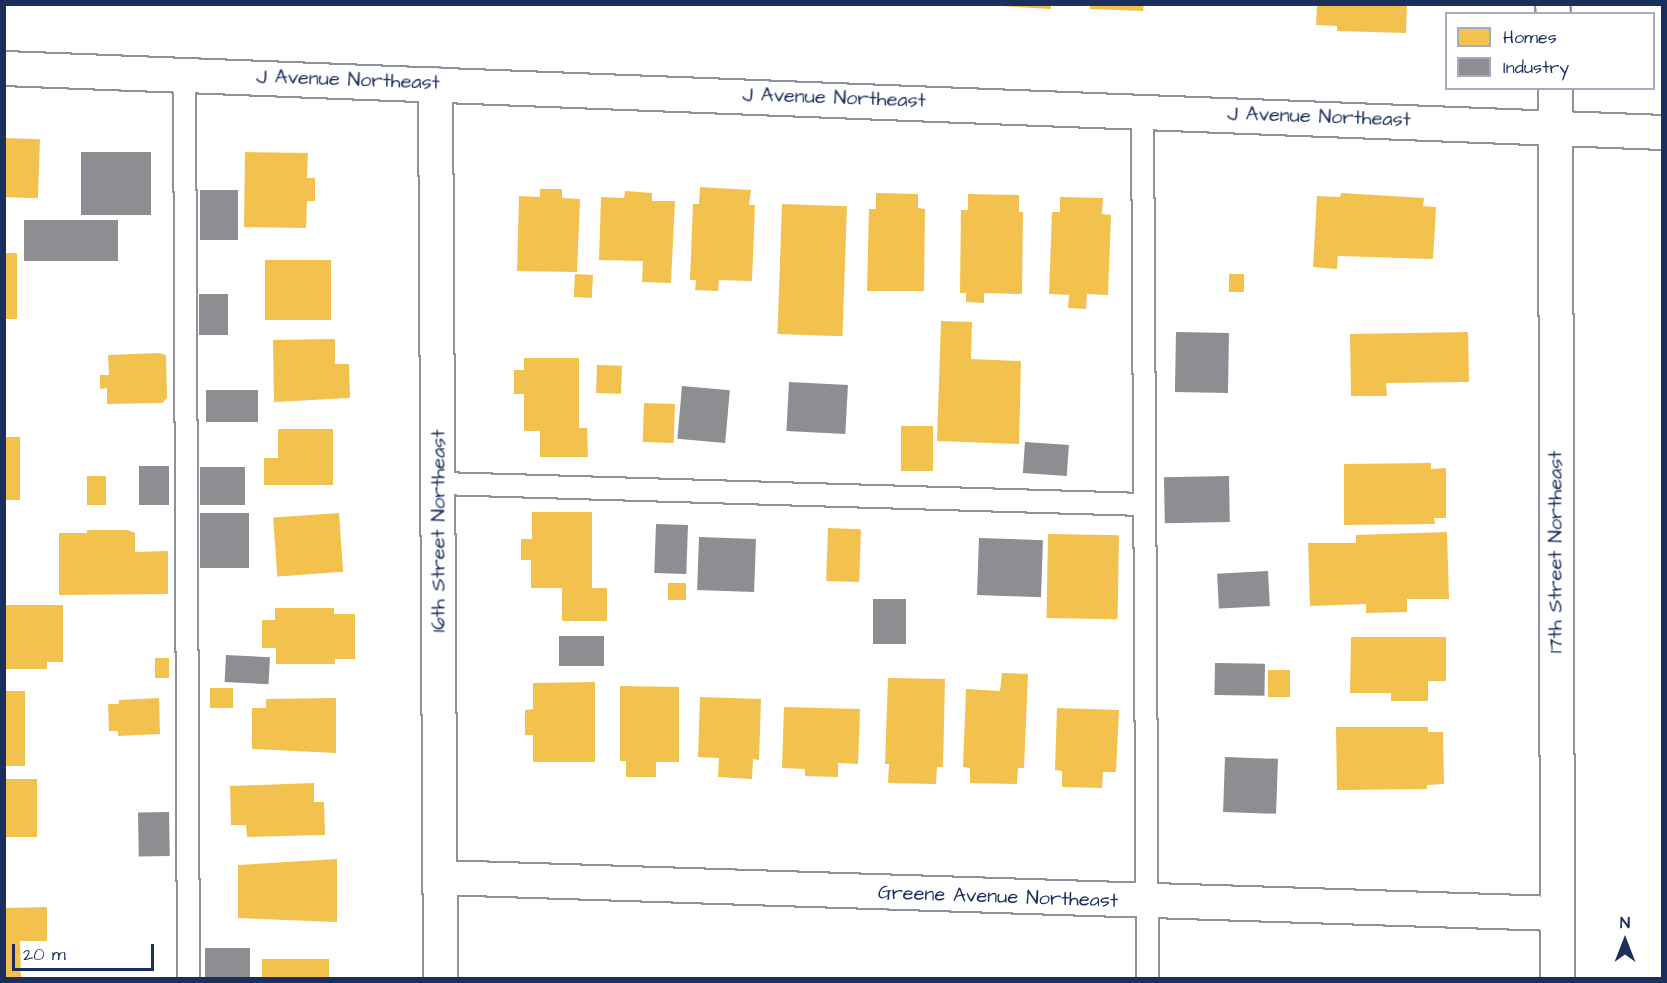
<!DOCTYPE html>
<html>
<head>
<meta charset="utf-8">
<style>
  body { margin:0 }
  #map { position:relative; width:1667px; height:983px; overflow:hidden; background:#fff; font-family:"Architects Daughter",sans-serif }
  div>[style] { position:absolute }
  .homes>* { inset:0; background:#f2c14e; transform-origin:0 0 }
  .industry>* { inset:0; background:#8d8d92; transform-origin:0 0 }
  .roads { filter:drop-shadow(2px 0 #8e929a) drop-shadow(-2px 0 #8e929a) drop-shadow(0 2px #8e929a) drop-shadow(0 -2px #8e929a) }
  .service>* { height:21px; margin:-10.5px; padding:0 10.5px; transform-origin:10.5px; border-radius:10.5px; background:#fff }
  .minor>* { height:33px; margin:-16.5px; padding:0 16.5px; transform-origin:16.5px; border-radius:16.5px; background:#fff }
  span { translate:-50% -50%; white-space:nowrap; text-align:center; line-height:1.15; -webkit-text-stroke:6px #fff; paint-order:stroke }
  .street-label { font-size:20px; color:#1b2f5e }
  .frame { position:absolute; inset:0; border:6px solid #1b2f5e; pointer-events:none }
  .legend { position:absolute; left:1445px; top:12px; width:210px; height:78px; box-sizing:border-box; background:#fff; border:2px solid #a4acbf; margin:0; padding:8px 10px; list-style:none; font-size:18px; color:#1b2f5e }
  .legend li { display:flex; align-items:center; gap:12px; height:30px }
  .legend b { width:30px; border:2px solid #a4acbf }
  .north { position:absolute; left:1595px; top:911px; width:60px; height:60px; -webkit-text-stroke:4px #fff; paint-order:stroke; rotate:0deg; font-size:16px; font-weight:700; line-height:24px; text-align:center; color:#1b2f5e }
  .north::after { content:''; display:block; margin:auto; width:21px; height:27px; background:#1b2f5e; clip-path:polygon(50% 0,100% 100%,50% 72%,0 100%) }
  .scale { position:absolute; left:12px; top:944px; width:142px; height:27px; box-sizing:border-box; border:3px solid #1b2f5e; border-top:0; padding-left:8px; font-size:18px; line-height:21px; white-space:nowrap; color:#1b2f5e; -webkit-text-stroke:4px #fff; paint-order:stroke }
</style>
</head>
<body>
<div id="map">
  <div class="homes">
    <div style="clip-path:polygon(1001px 4px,1051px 4px,1051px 9px,1001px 6px)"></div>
    <div style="clip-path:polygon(1090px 4px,1144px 4px,1143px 11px,1090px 9px)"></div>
    <div style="clip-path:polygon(1317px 4px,1407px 4px,1406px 33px,1337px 31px,1337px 26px,1316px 25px)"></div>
    <div style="left:4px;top:138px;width:36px;height:59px;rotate:2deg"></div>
    <div style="clip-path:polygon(245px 152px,308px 153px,307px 178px,315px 178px,315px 201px,307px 201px,306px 228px,244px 227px)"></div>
    <div style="clip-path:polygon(700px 187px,751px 190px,749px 205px,755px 205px,752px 281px,719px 280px,718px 291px,695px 290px,696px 280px,690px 280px,693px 204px,699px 204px)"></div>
    <div style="clip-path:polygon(540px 189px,562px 189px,562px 198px,580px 199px,577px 272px,517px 271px,519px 196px,540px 197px)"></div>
    <div style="clip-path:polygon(625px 191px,652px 193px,652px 201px,675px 201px,671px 283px,642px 282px,643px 261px,599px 260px,601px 197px,624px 198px)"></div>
    <div style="clip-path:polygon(876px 193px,918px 194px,918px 208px,925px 209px,924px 291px,867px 291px,869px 209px,876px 209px)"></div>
    <div style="clip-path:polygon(1341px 193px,1424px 198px,1423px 206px,1436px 207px,1433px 259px,1338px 256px,1337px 269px,1313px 267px,1317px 196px,1340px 197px)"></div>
    <div style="clip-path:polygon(968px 194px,1019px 195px,1019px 212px,1023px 212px,1022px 294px,984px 293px,984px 303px,966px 302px,966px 293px,960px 293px,961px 210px,968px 210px)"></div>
    <div style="clip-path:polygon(1060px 197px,1103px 198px,1102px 214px,1111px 215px,1108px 295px,1087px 294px,1086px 309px,1068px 308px,1069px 295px,1049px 294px,1052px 212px,1060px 212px)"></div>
    <div style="left:782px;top:204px;width:65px;height:130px;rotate:2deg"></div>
    <div style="left:4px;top:253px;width:13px;height:66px"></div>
    <div style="left:265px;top:260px;width:66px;height:60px"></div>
    <div style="left:575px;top:274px;width:18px;height:23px;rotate:3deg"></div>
    <div style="left:1229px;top:274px;width:15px;height:18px"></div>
    <div style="clip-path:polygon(941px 321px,972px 322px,971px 359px,1021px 361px,1019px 444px,937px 441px)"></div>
    <div style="clip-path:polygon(1468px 332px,1469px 382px,1386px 383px,1387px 396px,1351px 396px,1350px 334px)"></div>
    <div style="clip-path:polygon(335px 339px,335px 364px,349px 364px,350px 398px,274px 402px,273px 340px)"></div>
    <div style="clip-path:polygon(159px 353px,166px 355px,167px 398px,162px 403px,107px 404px,107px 388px,100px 389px,100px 375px,109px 375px,108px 355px)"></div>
    <div style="clip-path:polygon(524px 358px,579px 358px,579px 428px,587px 428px,588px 457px,540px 457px,540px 431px,524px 431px,524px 394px,514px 394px,514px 370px,524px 370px)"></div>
    <div style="left:597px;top:365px;width:25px;height:28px;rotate:2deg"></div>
    <div style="left:644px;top:403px;width:31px;height:39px;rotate:2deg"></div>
    <div style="left:901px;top:426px;width:32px;height:45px"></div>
    <div style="clip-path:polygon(278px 429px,333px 429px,333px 485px,264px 485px,264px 458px,278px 458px)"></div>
    <div style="left:4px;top:437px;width:16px;height:63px"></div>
    <div style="clip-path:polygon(1431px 463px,1431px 469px,1446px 468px,1446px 518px,1434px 518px,1435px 524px,1344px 525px,1344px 464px)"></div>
    <div style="left:87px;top:476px;width:19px;height:29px"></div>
    <div style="clip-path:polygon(532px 512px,592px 512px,592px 588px,607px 588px,607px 621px,562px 621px,562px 588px,531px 588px,531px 560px,521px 560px,521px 539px,532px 539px)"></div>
    <div style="left:339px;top:513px;width:59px;height:66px;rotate:86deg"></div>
    <div style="left:828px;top:528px;width:33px;height:53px;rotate:2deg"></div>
    <div style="clip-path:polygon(87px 530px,128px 530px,135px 533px,135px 552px,168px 551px,168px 594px,59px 595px,59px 533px,87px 533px)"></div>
    <div style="clip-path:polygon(1447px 532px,1449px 599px,1407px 599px,1407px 612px,1366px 613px,1366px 604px,1310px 606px,1308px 543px,1356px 543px,1356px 535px)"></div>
    <div style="left:1048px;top:534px;width:71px;height:84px;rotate:1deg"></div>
    <div style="left:668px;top:583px;width:18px;height:17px"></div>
    <div style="clip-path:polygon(4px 605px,63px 605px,63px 662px,47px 662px,47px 669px,4px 669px)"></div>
    <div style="clip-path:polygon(275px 608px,334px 608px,334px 614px,355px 614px,355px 659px,335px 659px,335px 664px,276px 664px,276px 648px,262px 648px,262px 620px,275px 620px)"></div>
    <div style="clip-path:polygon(1351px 637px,1446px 637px,1446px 681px,1428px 681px,1428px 701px,1391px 701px,1391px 693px,1350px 693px)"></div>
    <div style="left:155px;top:658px;width:14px;height:20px"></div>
    <div style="left:1268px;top:670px;width:22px;height:27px"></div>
    <div style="clip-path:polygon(1002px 673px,1028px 674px,1024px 768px,1018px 768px,1017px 784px,970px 783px,970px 768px,963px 767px,966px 689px,1000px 691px)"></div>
    <div style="clip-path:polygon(888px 678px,945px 679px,943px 767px,937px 767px,936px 784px,888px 783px,889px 764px,885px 764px)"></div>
    <div style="clip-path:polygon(595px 682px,595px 762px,533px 762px,533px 735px,525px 735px,525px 710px,533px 709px,533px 683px)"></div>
    <div style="clip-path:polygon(620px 686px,679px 687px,679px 762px,656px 762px,656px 777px,626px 777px,626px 761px,620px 761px)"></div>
    <div style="left:210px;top:688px;width:23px;height:20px"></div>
    <div style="left:4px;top:691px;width:21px;height:75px"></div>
    <div style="clip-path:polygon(700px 697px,761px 699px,759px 760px,753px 759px,752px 779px,718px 777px,719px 758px,698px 757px)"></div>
    <div style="clip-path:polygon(159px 698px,160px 734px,118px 736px,118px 731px,109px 731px,108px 704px,119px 704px,119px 700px)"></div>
    <div style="clip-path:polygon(336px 698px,336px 753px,252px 749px,252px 708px,266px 708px,266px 699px)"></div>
    <div style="clip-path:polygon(784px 707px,860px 709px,858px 764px,838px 763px,838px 777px,805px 776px,805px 769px,782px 768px)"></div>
    <div style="clip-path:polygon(1057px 708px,1119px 710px,1116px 772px,1103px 772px,1102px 788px,1062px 787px,1062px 771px,1055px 770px)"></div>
    <div style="clip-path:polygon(1336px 727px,1428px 727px,1428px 732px,1443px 732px,1444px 784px,1427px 785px,1427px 789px,1337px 790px)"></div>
    <div style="left:4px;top:779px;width:33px;height:58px"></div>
    <div style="clip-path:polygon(314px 783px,314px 802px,324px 802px,325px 835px,247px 837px,246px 825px,231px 825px,230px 786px)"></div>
    <div style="clip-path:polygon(337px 859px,337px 922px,238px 918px,238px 865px)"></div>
    <div style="clip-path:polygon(47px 907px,47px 941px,20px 941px,21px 978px,4px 978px,4px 908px)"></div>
    <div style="left:262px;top:959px;width:67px;height:19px"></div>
  </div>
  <div class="industry">
    <div style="left:81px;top:152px;width:70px;height:63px"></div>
    <div style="left:200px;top:190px;width:38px;height:50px"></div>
    <div style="left:24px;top:220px;width:94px;height:41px"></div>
    <div style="left:228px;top:294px;width:41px;height:29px;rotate:90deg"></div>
    <div style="left:1176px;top:332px;width:53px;height:60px;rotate:1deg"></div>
    <div style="left:789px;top:382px;width:59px;height:49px;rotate:3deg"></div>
    <div style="left:682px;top:386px;width:48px;height:53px;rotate:5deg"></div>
    <div style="left:206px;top:390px;width:52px;height:32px"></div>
    <div style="left:1025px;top:442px;width:44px;height:31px;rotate:4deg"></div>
    <div style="left:139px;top:466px;width:30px;height:39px"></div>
    <div style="left:200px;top:467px;width:45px;height:38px"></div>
    <div style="left:1229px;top:476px;width:46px;height:65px;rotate:89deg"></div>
    <div style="left:200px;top:513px;width:49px;height:55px"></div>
    <div style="left:656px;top:524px;width:32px;height:49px;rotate:2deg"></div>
    <div style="left:699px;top:537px;width:57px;height:53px;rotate:2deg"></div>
    <div style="left:979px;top:538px;width:64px;height:57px;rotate:2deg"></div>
    <div style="left:1268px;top:571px;width:35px;height:51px;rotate:87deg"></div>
    <div style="left:873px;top:599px;width:33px;height:45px"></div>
    <div style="left:559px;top:636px;width:45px;height:30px"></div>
    <div style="left:226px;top:655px;width:44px;height:27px;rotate:3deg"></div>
    <div style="left:1215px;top:663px;width:50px;height:32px;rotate:1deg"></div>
    <div style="left:1225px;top:757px;width:53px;height:55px;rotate:2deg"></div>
    <div style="left:169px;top:812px;width:44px;height:31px;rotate:89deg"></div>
    <div style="left:250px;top:948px;width:30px;height:45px;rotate:90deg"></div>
  </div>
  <div class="roads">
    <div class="service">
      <div style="left:184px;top:74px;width:904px;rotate:89.75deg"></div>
      <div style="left:1142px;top:110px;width:868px;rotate:89.67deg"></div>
      <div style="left:440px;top:483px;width:702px;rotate:1.71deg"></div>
    </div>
    <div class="minor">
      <div style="left:1552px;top:4px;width:10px;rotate:84deg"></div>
      <div style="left:4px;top:68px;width:1659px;rotate:2.21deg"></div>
      <div style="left:435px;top:84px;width:894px;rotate:89.68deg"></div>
      <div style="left:1555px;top:88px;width:890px;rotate:89.87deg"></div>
      <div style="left:440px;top:877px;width:1117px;rotate:1.85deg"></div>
    </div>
  </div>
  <div class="street-label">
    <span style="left:348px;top:80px;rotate:2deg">J Avenue Northeast</span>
    <span style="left:834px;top:98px;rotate:2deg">J Avenue Northeast</span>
    <span style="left:1319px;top:117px;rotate:2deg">J Avenue Northeast</span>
    <span style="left:439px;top:531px;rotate:-90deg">16th Street Northeast</span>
    <span style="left:1556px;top:552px;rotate:-90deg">17th Street Northeast</span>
    <span style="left:998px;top:897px;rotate:2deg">Greene Avenue Northeast</span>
  </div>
  <div class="frame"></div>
  <ul class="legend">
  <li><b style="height:16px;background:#f2c14e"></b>Homes</li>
  <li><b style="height:16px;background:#8d8d92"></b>Industry</li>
  </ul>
  <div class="north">N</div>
  <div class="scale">20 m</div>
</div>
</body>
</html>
